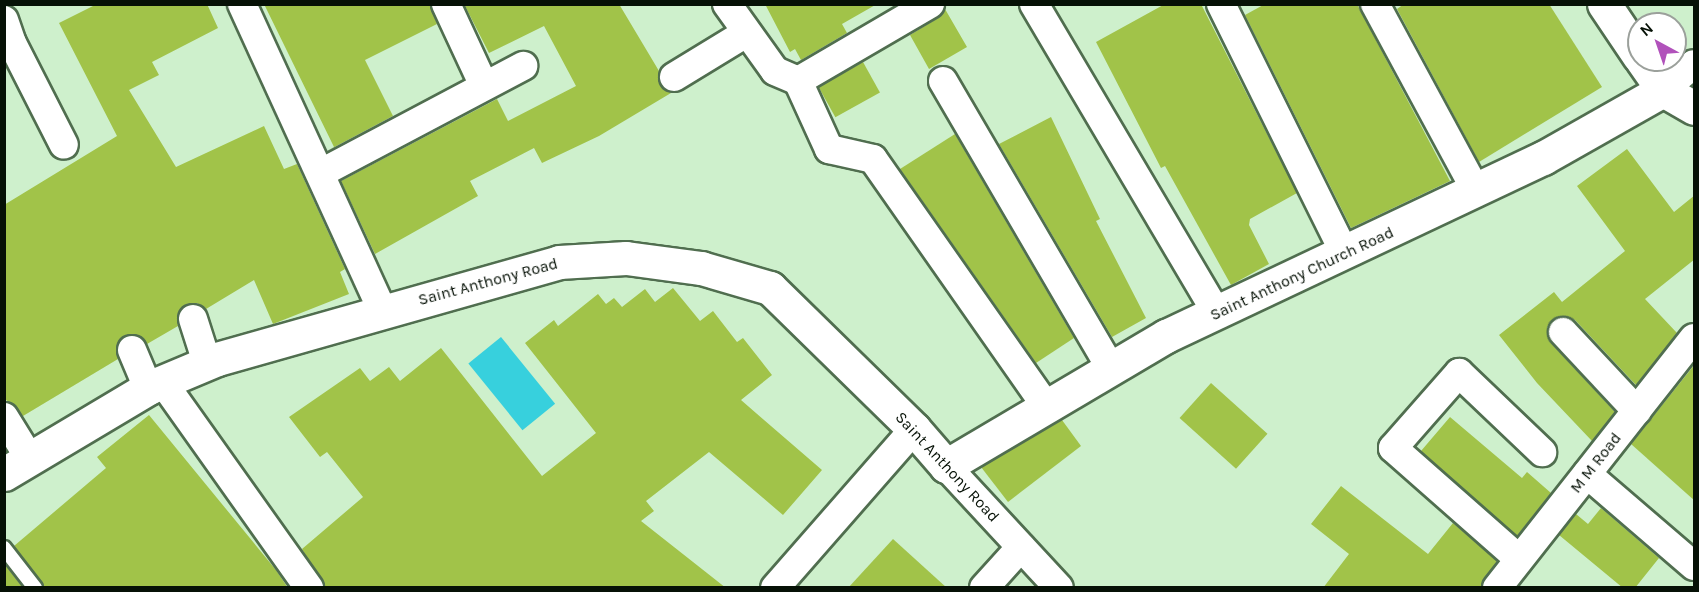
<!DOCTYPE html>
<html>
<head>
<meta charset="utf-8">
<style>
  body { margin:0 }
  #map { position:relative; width:1699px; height:592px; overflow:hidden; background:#cef0cc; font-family:Karla,sans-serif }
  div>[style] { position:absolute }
  .water>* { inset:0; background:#37d0dd; transform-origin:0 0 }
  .building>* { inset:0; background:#a1c349; transform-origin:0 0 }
  .roads { filter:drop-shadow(2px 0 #506e4f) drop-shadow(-2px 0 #506e4f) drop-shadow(0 2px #506e4f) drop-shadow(0 -2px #506e4f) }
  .lane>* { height:14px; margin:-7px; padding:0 7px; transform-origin:7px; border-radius:7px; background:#fff }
  .street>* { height:28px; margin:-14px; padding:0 14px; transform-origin:14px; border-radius:14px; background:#fff }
  .secondary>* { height:33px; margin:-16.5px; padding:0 16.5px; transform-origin:16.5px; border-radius:16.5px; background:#fff }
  span { translate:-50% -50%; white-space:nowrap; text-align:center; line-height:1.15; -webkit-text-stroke:4.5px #fff; paint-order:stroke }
  .street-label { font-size:16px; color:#061106 }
  .frame { position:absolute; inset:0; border:6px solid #061106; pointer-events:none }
  .north { position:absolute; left:1627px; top:12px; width:60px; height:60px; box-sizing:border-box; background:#fff; border:2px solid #9ba09b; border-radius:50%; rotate:320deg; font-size:16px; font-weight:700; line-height:24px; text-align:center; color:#061106 }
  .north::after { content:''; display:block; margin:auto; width:21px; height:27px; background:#b152bb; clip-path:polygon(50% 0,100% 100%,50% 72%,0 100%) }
</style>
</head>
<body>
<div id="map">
  <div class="water">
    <div style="left:501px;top:337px;width:86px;height:42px;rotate:51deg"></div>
  </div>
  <div class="building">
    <div style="clip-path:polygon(97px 4px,207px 4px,218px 28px,152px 62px,159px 75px,129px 90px,176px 167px,264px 126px,284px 169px,297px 164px,345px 269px,340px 272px,349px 294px,273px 324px,254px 280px,206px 309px,197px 303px,187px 304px,177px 315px,178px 326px,147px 344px,141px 337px,125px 335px,116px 347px,118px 359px,23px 416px,4px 398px,4px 205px,117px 136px,59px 23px)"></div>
    <div style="clip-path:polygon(264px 4px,430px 4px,437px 24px,365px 60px,393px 116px,327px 151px,334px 147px)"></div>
    <div style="clip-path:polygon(464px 4px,619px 4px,659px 71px,660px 85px,671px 93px,599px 136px,542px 163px,534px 148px,470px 181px,478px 196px,375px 254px,341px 181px,497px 99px,508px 121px,576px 86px,544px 26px,489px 53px)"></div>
    <div style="clip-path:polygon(765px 4px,877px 4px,842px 24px,847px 33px,801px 60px,795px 49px,790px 52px)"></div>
    <div style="clip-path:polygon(1165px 4px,1201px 4px,1297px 193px,1250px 219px,1249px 225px,1269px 264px,1231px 285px,1165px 166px,1161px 168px,1096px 42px)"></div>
    <div style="clip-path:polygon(1265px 4px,1357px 4px,1450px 181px,1351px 228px,1245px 15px)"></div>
    <div style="clip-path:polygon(1404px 4px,1549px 4px,1602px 87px,1479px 162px,1397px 9px)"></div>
    <div style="clip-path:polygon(945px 9px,967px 47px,929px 69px,910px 35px,938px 18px)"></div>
    <div style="left:863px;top:62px;width:35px;height:51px;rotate:61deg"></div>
    <div style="clip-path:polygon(1051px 117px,1100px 219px,1096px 221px,1146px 318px,1112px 337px,999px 144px)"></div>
    <div style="clip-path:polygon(955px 134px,1074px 338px,1036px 363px,900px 169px)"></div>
    <div style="clip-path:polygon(1627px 149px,1674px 212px,1695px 195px,1695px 259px,1645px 299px,1677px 333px,1636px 385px,1575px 320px,1560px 316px,1547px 327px,1551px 343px,1615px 412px,1592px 441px,1537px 383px,1499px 335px,1554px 292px,1562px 302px,1625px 251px,1577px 186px)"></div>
    <div style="clip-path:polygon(673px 288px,700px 321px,713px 311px,737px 342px,743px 338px,772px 375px,741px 400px,822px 470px,783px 515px,709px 452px,646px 501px,654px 511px,641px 521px,726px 588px,325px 588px,302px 549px,363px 497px,327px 452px,320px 457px,289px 417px,360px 368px,370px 381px,389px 367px,400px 381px,441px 348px,542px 476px,596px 433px,525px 343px,554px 320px,558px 326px,598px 294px,606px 304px,614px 298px,622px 307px,645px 289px,655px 302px)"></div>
    <div style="clip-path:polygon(1695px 364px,1695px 501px,1631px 444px)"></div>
    <div style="left:1211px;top:383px;width:76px;height:47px;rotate:42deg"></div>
    <div style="clip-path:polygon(149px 415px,276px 570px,288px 588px,44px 588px,14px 546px,106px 468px,97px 457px)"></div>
    <div style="clip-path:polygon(1450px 417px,1522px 478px,1527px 472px,1551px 493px,1517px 536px,1421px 451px)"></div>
    <div style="clip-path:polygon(1062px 420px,1081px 446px,1008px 502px,981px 467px)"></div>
    <div style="clip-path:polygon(1341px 486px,1428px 554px,1453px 523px,1497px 561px,1481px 588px,1323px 588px,1349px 554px,1311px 524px)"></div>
    <div style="clip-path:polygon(1601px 508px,1659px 558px,1635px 588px,1623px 588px,1559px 535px,1576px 514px,1588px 524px)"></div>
    <div style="clip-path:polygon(893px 539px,947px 588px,848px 588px)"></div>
    <div style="clip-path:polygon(4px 563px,23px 588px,4px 588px)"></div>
  </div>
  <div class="roads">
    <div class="lane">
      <div style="left:4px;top:548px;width:51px;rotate:52.2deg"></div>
    </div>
    <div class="street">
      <div style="left:242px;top:4px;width:337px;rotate:65.4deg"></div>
      <div style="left:446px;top:4px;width:90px;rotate:65.1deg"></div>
      <div style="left:727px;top:4px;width:82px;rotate:54.4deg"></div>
      <div style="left:775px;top:71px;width:25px;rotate:23deg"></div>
      <div style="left:798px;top:81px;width:153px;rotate:-30.3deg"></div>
      <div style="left:1034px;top:4px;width:360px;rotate:59.4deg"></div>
      <div style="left:1221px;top:4px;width:279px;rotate:63.6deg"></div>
      <div style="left:1375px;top:4px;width:213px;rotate:61.6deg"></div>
      <div style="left:4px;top:20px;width:24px;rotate:71deg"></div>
      <div style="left:12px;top:43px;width:114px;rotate:63deg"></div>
      <div style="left:674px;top:77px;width:84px;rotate:-31.4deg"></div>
      <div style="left:798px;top:81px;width:75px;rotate:65.5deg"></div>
      <div style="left:829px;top:149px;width:45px;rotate:12.8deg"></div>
      <div style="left:873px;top:159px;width:302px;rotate:55deg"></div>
      <div style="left:943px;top:81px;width:333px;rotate:59.7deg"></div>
      <div style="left:1663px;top:90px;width:40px;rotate:-40deg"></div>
      <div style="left:321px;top:173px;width:229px;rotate:-27.9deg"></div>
      <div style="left:193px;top:319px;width:46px;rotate:72.3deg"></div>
      <div style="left:1563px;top:332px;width:108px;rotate:46.9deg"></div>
      <div style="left:132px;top:350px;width:41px;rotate:67.2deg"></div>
      <div style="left:162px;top:381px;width:254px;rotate:54.6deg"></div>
      <div style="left:4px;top:417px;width:49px;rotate:58.2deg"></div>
      <div style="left:946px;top:466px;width:166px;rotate:47.2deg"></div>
      <div style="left:1587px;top:474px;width:141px;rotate:40.7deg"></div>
      <div style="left:1519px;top:559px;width:168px;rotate:-138.6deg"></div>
      <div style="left:1393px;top:448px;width:100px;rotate:-48.7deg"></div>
      <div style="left:1459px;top:373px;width:115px;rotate:43.6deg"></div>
      <div style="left:775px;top:588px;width:211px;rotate:-48.8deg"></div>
      <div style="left:984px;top:588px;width:55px;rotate:-47.9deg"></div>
      <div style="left:1497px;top:588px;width:318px;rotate:-51.8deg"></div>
    </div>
    <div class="secondary">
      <div style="left:1604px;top:4px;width:63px;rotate:56.1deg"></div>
      <div style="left:1642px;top:60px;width:37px;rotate:55deg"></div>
      <div style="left:1663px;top:90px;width:36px;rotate:30deg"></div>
      <div style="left:4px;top:474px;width:168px;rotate:-30.8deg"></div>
      <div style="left:148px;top:388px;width:75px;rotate:-22.8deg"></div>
      <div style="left:217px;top:359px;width:355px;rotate:-15.8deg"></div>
      <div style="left:559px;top:262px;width:67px;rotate:-3.4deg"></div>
      <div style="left:626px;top:258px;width:76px;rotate:7.6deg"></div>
      <div style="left:701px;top:268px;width:72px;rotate:16.2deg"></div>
      <div style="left:770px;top:288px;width:202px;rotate:44.4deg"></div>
      <div style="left:914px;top:429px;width:49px;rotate:49.1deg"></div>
      <div style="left:946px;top:466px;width:256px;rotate:-30.6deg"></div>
      <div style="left:1166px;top:336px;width:417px;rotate:-25.3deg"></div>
      <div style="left:1543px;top:158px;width:138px;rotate:-29.5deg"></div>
    </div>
  </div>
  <div class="street-label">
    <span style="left:1302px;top:274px;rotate:-25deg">Saint Anthony Church Road</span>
    <span style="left:488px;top:282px;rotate:-15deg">Saint Anthony Road</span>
    <span style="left:1596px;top:463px;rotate:-52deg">M M Road</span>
    <span style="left:947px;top:467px;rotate:47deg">Saint Anthony Road</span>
  </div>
  <div class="frame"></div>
  <div class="north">N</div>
</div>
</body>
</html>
